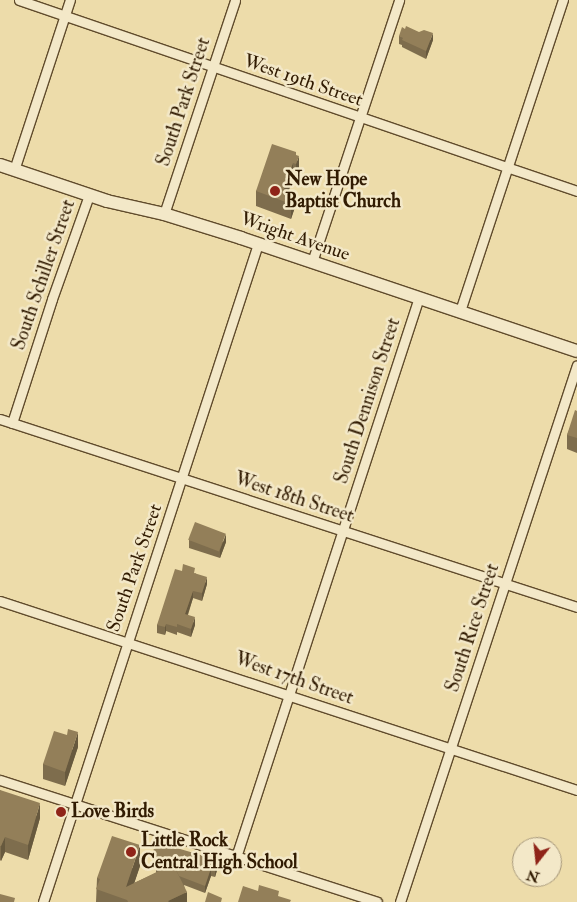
<!DOCTYPE html>
<html>
<head>
<meta charset="utf-8">
<style>
  body { margin:0 }
  #map { position:relative; width:577px; height:902px; overflow:hidden; background:#eddcaa; font-family:"IM FELL Double Pica",serif }
  div>[style] { position:absolute }
  .roads { filter:drop-shadow(1px 0 #604b2c) drop-shadow(-1px 0 #604b2c) drop-shadow(0 1px #604b2c) drop-shadow(0 -1px #604b2c) }
  .minor>* { height:9px; margin:-4.5px; padding:0 4.5px; transform-origin:4.5px; border-radius:4.5px; background:#f3e8c8 }
  .secondary>* { height:12px; margin:-6px; padding:0 6px; transform-origin:6px; border-radius:6px; background:#f3e8c8 }
  .wall>* { inset:0; background:#7e6d4d }
  .shaded-wall>* { inset:0; background:#67593e }
  .building>* { inset:0; background:#937f59; transform-origin:0 0 }
  .dots>* { width:14px; height:14px; translate:-50% -50%; box-sizing:border-box; border:2px solid #f3e8c8; border-radius:50% }
  span { translate:-50% -50%; white-space:nowrap; text-align:center; line-height:1.15; -webkit-text-stroke:5px #f3e8c8; paint-order:stroke }
  .street-label { font-size:19px; color:#311b02 }
  .poi-label { font-size:19px; color:#311b02; font-weight:700 }
  .left { translate:0 -50%; text-align:left }
  .north { position:absolute; left:512px; top:837px; width:50px; height:50px; box-sizing:border-box; background:#f3e8c8; border:1px solid #a59679; border-radius:50%; rotate:196deg; font-size:14px; font-weight:700; line-height:20px; text-align:center; color:#311b02 }
  .north::after { content:''; display:block; margin:auto; width:18px; height:22px; background:#8f2418; clip-path:polygon(50% 0,100% 100%,50% 72%,0 100%) }
</style>
</head>
<body>
<div id="map">
  <div class="roads">
    <div class="minor">
      <div style="left:19px;top:0;width:590px;rotate:18.9deg"></div>
      <div style="left:14px;top:170px;width:179px;rotate:-71.8deg"></div>
      <div style="left:164px;top:214px;width:225px;rotate:-71.6deg"></div>
      <div style="left:312px;top:262px;width:276px;rotate:-71.6deg"></div>
      <div style="left:460px;top:311px;width:328px;rotate:-71.7deg"></div>
      <div style="left:0;top:419px;width:607px;rotate:18.05deg"></div>
      <div style="left:12px;top:423px;width:130px;rotate:-72.1deg"></div>
      <div style="left:52px;top:299px;width:110px;rotate:-70.4deg"></div>
      <div style="left:0;top:601px;width:607px;rotate:18.14deg"></div>
      <div style="left:0;top:780px;width:396px;rotate:17.9deg"></div>
      <div style="left:236px;top:857px;width:589px;rotate:-71.9deg"></div>
      <div style="left:43px;top:902px;width:692px;rotate:-71.91deg"></div>
      <div style="left:400px;top:902px;width:565px;rotate:-71.76deg"></div>
    </div>
    <div class="secondary">
      <div style="left:0;top:165px;width:113px;rotate:18.6deg"></div>
      <div style="left:107px;top:201px;width:58px;rotate:12.8deg"></div>
      <div style="left:164px;top:214px;width:81px;rotate:17.3deg"></div>
      <div style="left:241px;top:238px;width:354px;rotate:18.6deg"></div>
    </div>
  </div>
  <div class="wall">
    <div style="clip-path:polygon(399px 36px,433px 40px,426px 59px,402px 47px,402px 45px,399px 44px)"></div>
    <div style="clip-path:polygon(296px 155px,299px 171px,296px 179px,293px 177px,289px 190px,295px 207px,291px 219px,256px 206px,256px 191px)"></div>
    <div style="clip-path:polygon(577px 411px,577px 453px,567px 449px,567px 435px)"></div>
    <div style="clip-path:polygon(189px 540px,226px 542px,220px 558px,189px 548px)"></div>
    <div style="clip-path:polygon(195px 573px,207px 584px,202px 601px,193px 598px,188px 615px,195px 625px,191px 637px,177px 632px,177px 635px,166px 631px,165px 635px,157px 633px,157px 625px)"></div>
    <div style="clip-path:polygon(78px 747px,65px 786px,43px 779px,43px 764px)"></div>
    <div style="clip-path:polygon(0 790px,40px 818px,28px 860px,5px 852px,1px 861px,0 860px)"></div>
    <div style="clip-path:polygon(152px 855px,218px 867px,215px 877px,211px 876px,205px 893px,184px 885px,187px 902px,96px 902px,97px 878px,140px 866px,134px 883px,156px 873px,156px 867px,157px 864px,152px 862px)"></div>
  </div>
  <div class="shaded-wall">
    <div style="clip-path:polygon(433px 33px,433px 40px,426px 59px,426px 51px)"></div>
    <div style="clip-path:polygon(296px 152px,296px 164px,299px 156px,299px 171px,296px 179px)"></div>
    <div style="clip-path:polygon(293px 163px,293px 177px,285px 202px,284px 189px)"></div>
    <div style="clip-path:polygon(295px 192px,295px 207px,291px 219px,291px 204px)"></div>
    <div style="clip-path:polygon(226px 534px,226px 542px,220px 558px,220px 550px)"></div>
    <div style="clip-path:polygon(207px 577px,207px 584px,202px 601px,202px 593px)"></div>
    <div style="clip-path:polygon(193px 591px,193px 598px,185px 622px,185px 614px)"></div>
    <div style="clip-path:polygon(195px 617px,195px 625px,191px 637px,191px 629px)"></div>
    <div style="clip-path:polygon(166px 624px,166px 631px,165px 635px,165px 627px)"></div>
    <div style="clip-path:polygon(78px 732px,78px 747px,65px 786px,65px 772px)"></div>
    <div style="clip-path:polygon(40px 803px,40px 818px,28px 860px,28px 845px)"></div>
    <div style="clip-path:polygon(5px 837px,5px 852px,1px 861px,1px 846px)"></div>
    <div style="clip-path:polygon(140px 845px,140px 866px,128px 902px,126px 887px)"></div>
    <div style="clip-path:polygon(218px 860px,218px 867px,215px 877px,215px 870px)"></div>
    <div style="clip-path:polygon(211px 868px,211px 876px,205px 893px,205px 886px)"></div>
    <div style="clip-path:polygon(187px 892px,187px 902px,168px 902px,168px 901px)"></div>
  </div>
  <div class="building">
    <div style="clip-path:polygon(406px 26px,419px 32px,424px 30px,433px 33px,426px 51px,402px 40px,403px 38px,399px 36px,402px 27px,405px 29px)"></div>
    <div style="clip-path:polygon(272px 144px,296px 152px,296px 155px,299px 156px,296px 164px,293px 163px,284px 189px,295px 192px,291px 204px,256px 191px)"></div>
    <div style="clip-path:polygon(575px 410px,577px 411px,577px 438px,567px 435px)"></div>
    <div style="left:195px;top:522px;width:33px;height:19px;rotate:21deg"></div>
    <div style="clip-path:polygon(183px 564px,195px 568px,194px 573px,207px 577px,202px 593px,193px 591px,185px 614px,195px 617px,191px 629px,177px 624px,177px 627px,166px 624px,165px 627px,157px 625px,175px 569px,182px 571px)"></div>
    <div style="clip-path:polygon(68px 729px,78px 732px,65px 772px,43px 764px,54px 731px,67px 735px)"></div>
    <div style="clip-path:polygon(0 790px,40px 803px,28px 845px,5px 837px,1px 846px,0 846px)"></div>
    <div style="clip-path:polygon(112px 836px,140px 845px,126px 887px,173px 864px,187px 892px,168px 901px,169px 902px,128px 902px,127px 900px,96px 889px,100px 879px,97px 878px)"></div>
    <div style="clip-path:polygon(156px 842px,218px 860px,215px 870px,211px 868px,205px 886px,179px 876px,173px 864px,163px 870px,156px 867px,160px 857px,152px 855px)"></div>
    <div style="clip-path:polygon(259px 885px,279px 891px,278px 896px,291px 900px,290px 902px,238px 902px,243px 886px,258px 891px)"></div>
    <div style="clip-path:polygon(208px 892px,222px 898px,221px 902px,205px 902px)"></div>
    <div style="clip-path:polygon(0 894px,15px 898px,14px 902px,0 902px)"></div>
  </div>
  <div class="dots">
    <div style="left:275px;top:191px;background:#8f2418"></div>
    <div style="left:61px;top:812px;background:#8f2418"></div>
    <div style="left:131px;top:852px;background:#8f2418"></div>
  </div>
  <div class="street-label">
    <span style="left:303px;top:81px;rotate:19deg">West 19th Street</span>
    <span style="left:184px;top:102px;rotate:-72deg">South Park Street</span>
    <span style="left:295px;top:237px;rotate:19deg">Wright Avenue</span>
    <span style="left:44px;top:275px;rotate:-71deg">South Schiller Street</span>
    <span style="left:368px;top:401px;rotate:-72deg">South Dennison Street</span>
    <span style="left:294px;top:498px;rotate:18deg">West 18th Street</span>
    <span style="left:135px;top:568px;rotate:-71deg">South Park Street</span>
    <span style="left:473px;top:628px;rotate:-72deg">South Rice Street</span>
    <span style="left:294px;top:679px;rotate:19deg">West 17th Street</span>
  </div>
  <div class="poi-label">
    <span class="left" style="left:285px;top:191px">New Hope<br>Baptist Church</span>
    <span class="left" style="left:71px;top:812px">Love Birds</span>
    <span class="left" style="left:141px;top:852px">Little Rock<br>Central High School</span>
  </div>
  <div class="north">N</div>
</div>
</body>
</html>
